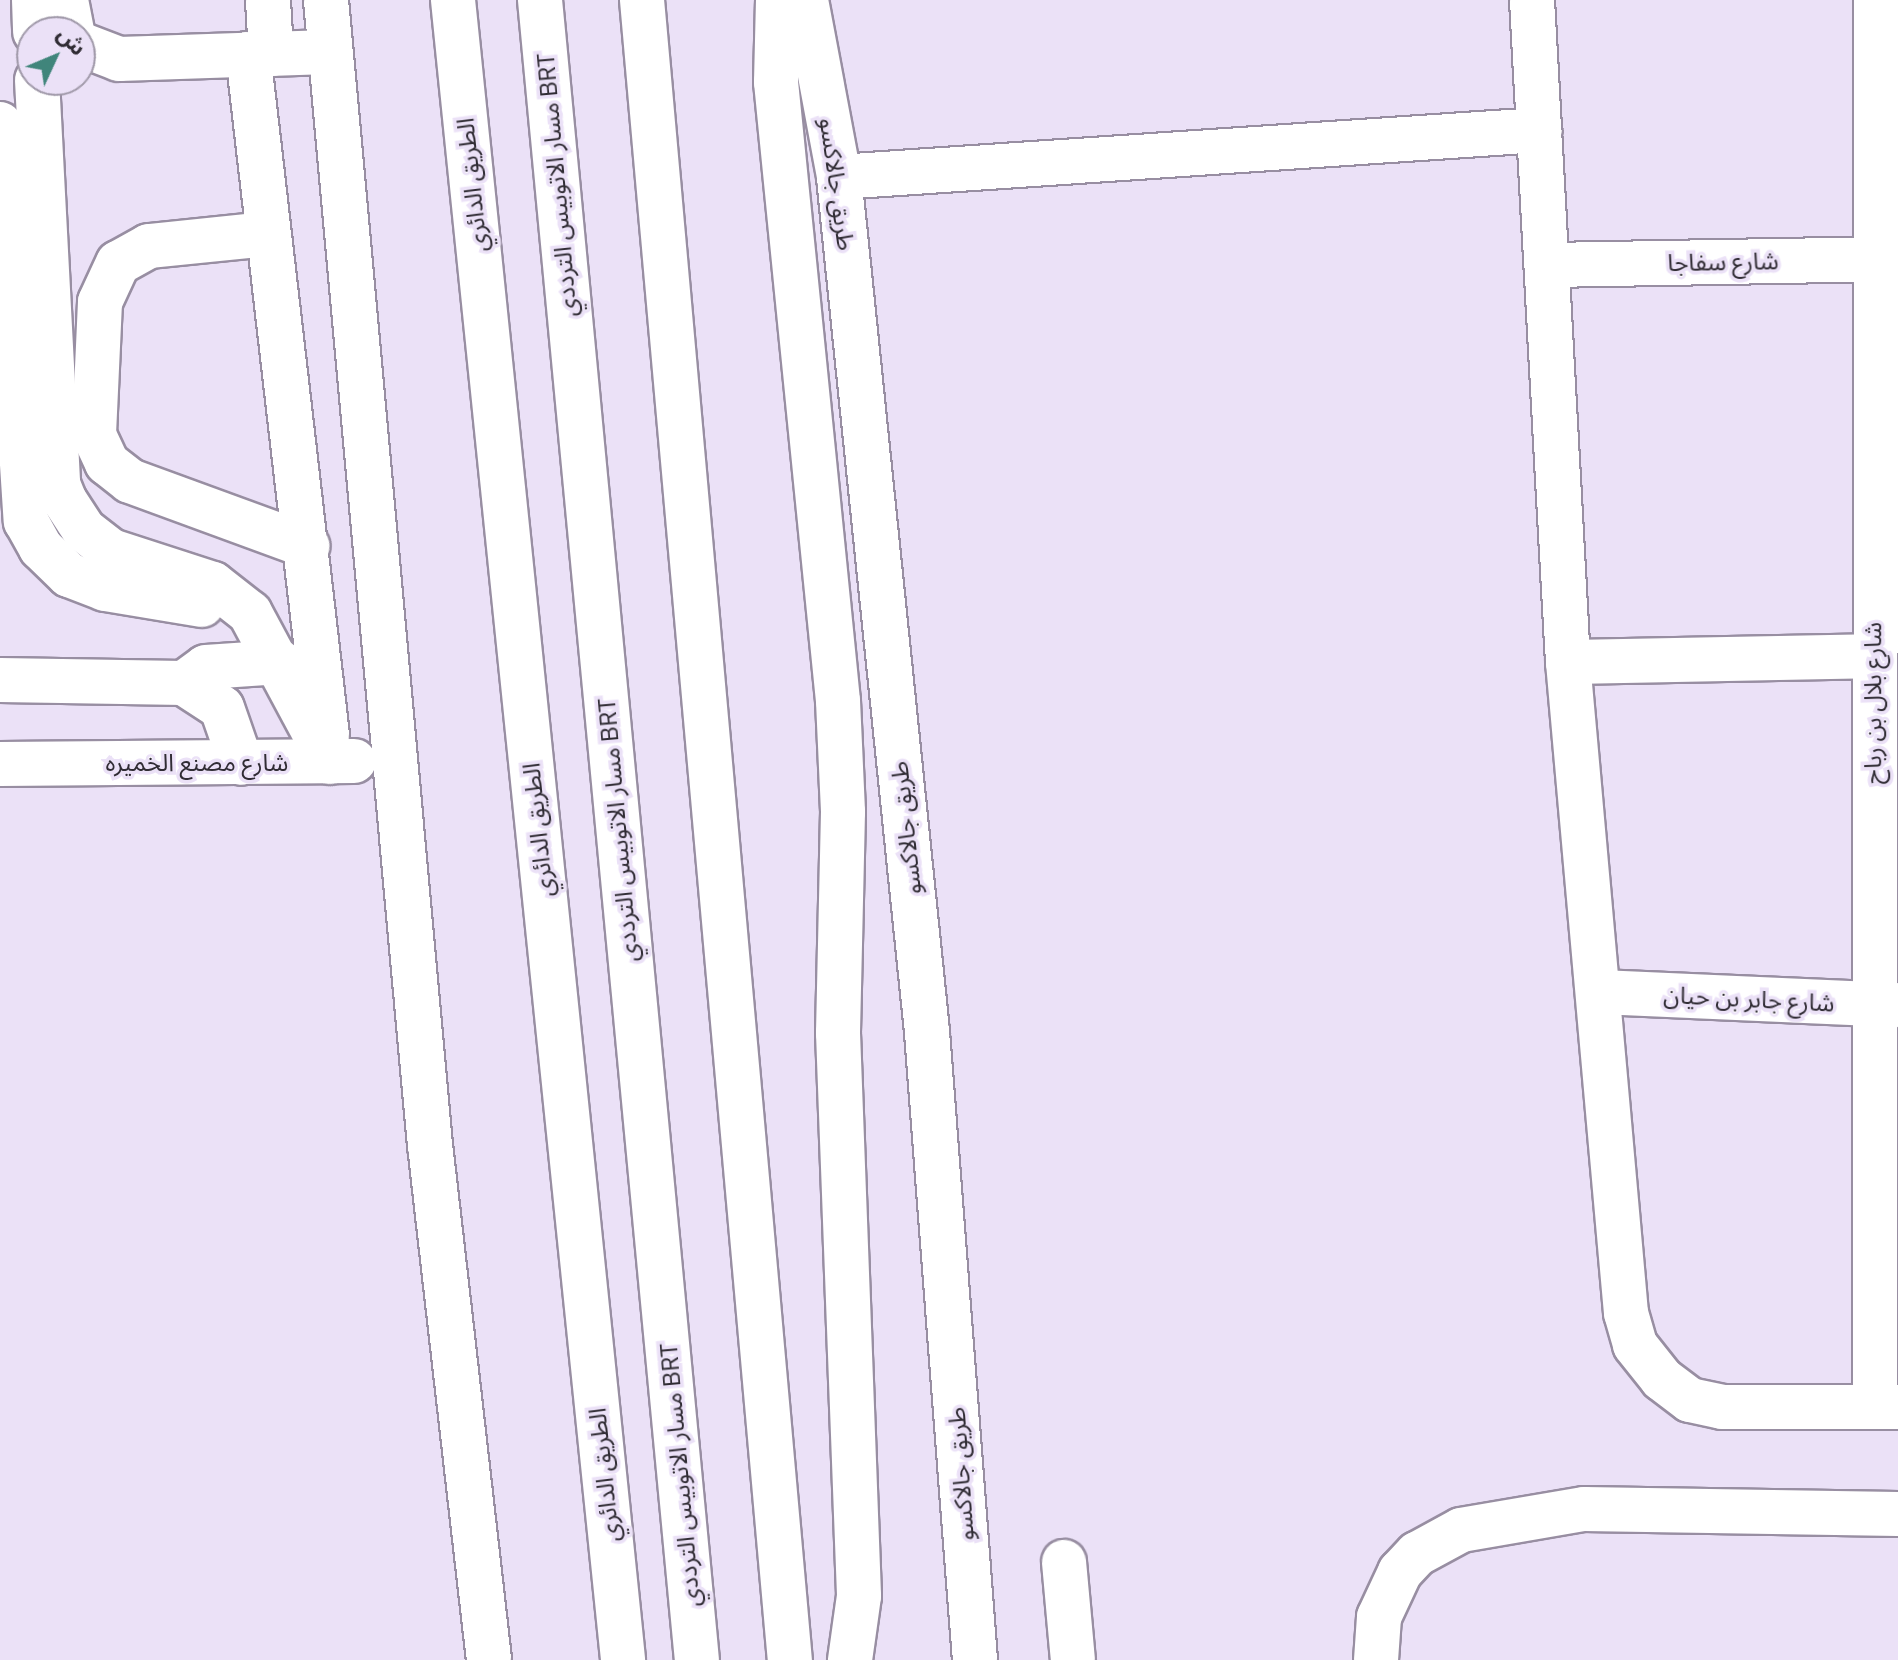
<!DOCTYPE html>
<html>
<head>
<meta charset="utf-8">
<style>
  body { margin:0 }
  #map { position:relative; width:1898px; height:1660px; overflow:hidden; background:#ebe1f7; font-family:"IBM Plex Sans","Noto Sans Arabic",sans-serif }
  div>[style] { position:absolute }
  .roads { filter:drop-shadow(2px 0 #988ea2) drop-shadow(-2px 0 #988ea2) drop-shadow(0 2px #988ea2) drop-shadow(0 -2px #988ea2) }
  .minor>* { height:44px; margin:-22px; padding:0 22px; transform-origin:22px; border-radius:22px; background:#fff }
  .highway>* { height:44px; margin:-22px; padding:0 22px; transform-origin:22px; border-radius:22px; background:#fff }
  span { translate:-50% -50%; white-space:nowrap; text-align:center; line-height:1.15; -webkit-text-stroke:7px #ebe1f7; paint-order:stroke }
  .street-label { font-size:24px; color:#302c34 }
  .north { position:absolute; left:16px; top:16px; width:80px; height:80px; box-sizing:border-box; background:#ebe1f7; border:2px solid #a099a9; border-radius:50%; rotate:46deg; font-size:22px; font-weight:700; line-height:32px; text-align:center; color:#302c34 }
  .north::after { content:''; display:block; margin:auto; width:28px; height:36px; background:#40857b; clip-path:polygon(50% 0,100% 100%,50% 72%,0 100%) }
</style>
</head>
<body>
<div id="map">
  <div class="roads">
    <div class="minor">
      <div style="left:34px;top:0;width:32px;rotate:88deg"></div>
      <div style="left:66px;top:0;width:33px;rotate:79deg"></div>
      <div style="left:268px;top:0;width:54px;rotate:86.8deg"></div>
      <div style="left:326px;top:0;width:1150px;rotate:84.81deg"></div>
      <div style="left:430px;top:1145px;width:518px;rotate:83.46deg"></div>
      <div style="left:540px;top:0;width:1667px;rotate:84.6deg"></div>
      <div style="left:806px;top:0;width:180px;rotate:79.4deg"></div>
      <div style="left:839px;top:177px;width:860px;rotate:84.12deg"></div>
      <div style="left:927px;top:1032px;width:630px;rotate:85.63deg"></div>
      <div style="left:1532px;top:0;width:663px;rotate:86.89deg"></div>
      <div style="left:1568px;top:662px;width:654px;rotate:84.91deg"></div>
      <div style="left:1626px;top:1313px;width:33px;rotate:74deg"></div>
      <div style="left:1635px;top:1345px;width:43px;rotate:51.5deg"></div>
      <div style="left:1662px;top:1379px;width:35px;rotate:37deg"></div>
      <div style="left:1690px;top:1400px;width:33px;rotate:12deg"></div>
      <div style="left:1722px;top:1407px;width:176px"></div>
      <div style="left:80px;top:44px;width:42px;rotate:21deg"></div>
      <div style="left:119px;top:59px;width:210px;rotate:-1.9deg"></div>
      <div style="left:248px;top:54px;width:687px;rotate:83.39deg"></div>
      <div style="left:37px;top:80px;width:405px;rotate:87deg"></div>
      <div style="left:58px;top:484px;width:18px;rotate:68deg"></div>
      <div style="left:65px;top:501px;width:35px;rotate:57deg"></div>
      <div style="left:84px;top:530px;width:34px;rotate:38deg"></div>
      <div style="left:111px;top:551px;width:107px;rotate:17.9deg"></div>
      <div style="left:213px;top:584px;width:47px;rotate:38.1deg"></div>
      <div style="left:250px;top:613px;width:169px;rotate:61.8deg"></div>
      <div style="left:0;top:124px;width:398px;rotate:86.3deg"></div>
      <div style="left:26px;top:521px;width:31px;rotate:61deg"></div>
      <div style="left:41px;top:548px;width:39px;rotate:44deg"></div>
      <div style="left:69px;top:575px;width:39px;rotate:21deg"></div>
      <div style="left:105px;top:589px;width:98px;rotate:9.4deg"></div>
      <div style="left:839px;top:177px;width:702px;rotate:-3.84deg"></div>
      <div style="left:267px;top:234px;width:119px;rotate:174.2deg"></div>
      <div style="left:149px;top:246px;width:35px;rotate:151deg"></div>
      <div style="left:118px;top:263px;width:43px;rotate:114.8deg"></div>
      <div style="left:100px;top:302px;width:133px;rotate:92.6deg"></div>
      <div style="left:94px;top:435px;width:31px;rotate:65deg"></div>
      <div style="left:107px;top:463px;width:29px;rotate:38deg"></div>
      <div style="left:130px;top:481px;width:189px;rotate:20.1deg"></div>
      <div style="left:1548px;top:265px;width:350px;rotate:-1deg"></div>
      <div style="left:1568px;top:662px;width:305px;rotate:-1.1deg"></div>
      <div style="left:0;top:680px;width:184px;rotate:0.9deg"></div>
      <div style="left:184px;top:683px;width:45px;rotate:33.3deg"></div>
      <div style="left:222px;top:708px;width:58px;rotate:70.9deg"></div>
      <div style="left:184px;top:683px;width:27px;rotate:-36deg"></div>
      <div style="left:206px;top:667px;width:74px;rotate:-3.9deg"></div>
      <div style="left:0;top:764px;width:354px;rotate:-0.5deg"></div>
      <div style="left:1599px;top:992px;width:299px;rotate:2.5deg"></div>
      <div style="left:1875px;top:1407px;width:1407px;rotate:-89.96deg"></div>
      <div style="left:1064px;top:1562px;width:98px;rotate:84.8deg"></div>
      <div style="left:1376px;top:1660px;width:43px;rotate:-86deg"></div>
      <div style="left:1379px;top:1617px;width:50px;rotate:-65deg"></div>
      <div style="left:1400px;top:1572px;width:25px;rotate:-47deg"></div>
      <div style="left:1417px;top:1554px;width:50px;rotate:-28.6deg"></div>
      <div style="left:1461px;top:1530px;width:125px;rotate:-9.7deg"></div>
      <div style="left:1584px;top:1509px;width:314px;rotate:0.9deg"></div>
    </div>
    <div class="highway">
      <div style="left:453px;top:0;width:1669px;rotate:84.15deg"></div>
      <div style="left:642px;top:0;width:1667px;rotate:84.91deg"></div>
      <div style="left:778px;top:0;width:82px;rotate:91.4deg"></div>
      <div style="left:776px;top:82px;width:622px;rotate:84.28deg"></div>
      <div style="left:838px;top:701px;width:111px;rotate:87.4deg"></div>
      <div style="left:843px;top:812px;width:221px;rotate:91.3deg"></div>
      <div style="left:838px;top:1033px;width:563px;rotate:87.86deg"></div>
      <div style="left:859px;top:1596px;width:65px;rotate:98deg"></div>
    </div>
  </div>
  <div class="street-label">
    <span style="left:837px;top:184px;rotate:82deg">طريق جالاكسو</span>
    <span style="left:472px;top:185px;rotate:-96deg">الطريق الدائري</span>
    <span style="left:557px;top:185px;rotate:-95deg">مسار الاتوبيس الترددي BRT</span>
    <span style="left:1723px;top:262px;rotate:-1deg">شارع سفاجا</span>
    <span style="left:1873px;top:703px;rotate:-90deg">شارع بلال بن رباح</span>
    <span style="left:197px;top:763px">شارع مصنع الخميره</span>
    <span style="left:906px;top:828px;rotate:-96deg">طريق جالاكسو</span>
    <span style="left:538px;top:830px;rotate:-96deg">الطريق الدائري</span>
    <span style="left:618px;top:830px;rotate:-95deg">مسار الاتوبيس الترددي BRT</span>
    <span style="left:1749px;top:999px;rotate:3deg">شارع جابر بن حيان</span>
    <span style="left:961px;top:1474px;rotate:-94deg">طريق جالاكسو</span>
    <span style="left:604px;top:1475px;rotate:-96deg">الطريق الدائري</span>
    <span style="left:680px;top:1475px;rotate:-95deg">مسار الاتوبيس الترددي BRT</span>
  </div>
  <div class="north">ش</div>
</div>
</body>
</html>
